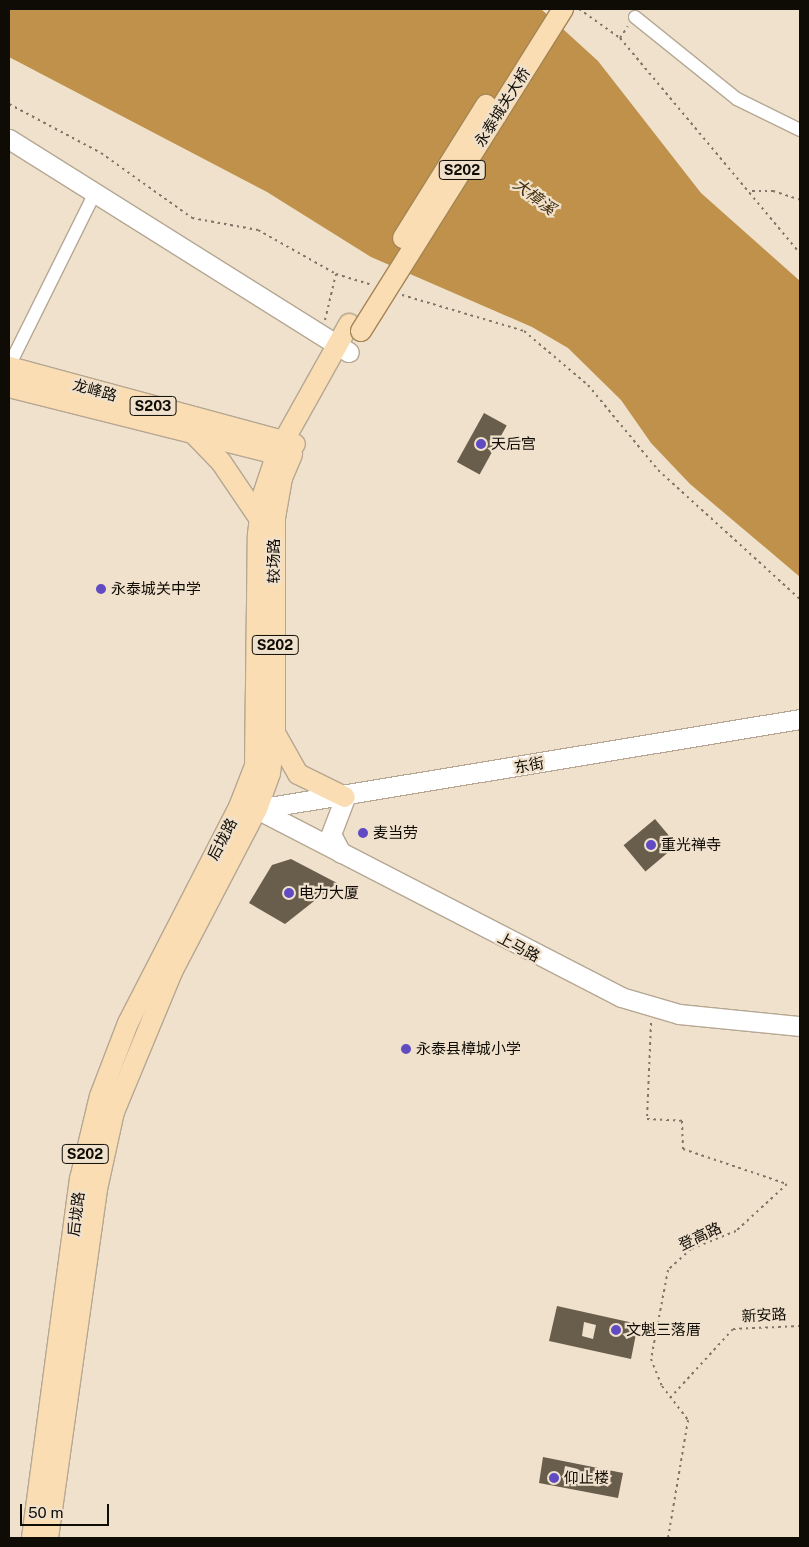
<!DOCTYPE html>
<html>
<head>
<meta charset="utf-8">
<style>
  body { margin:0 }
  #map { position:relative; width:809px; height:1547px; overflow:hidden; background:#f0e1cc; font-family:"Public Sans","Noto Sans SC",sans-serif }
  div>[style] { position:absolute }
  .water>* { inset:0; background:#bf914a }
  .building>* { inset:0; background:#695d4b; transform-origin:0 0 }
  .path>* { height:2px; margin-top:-1px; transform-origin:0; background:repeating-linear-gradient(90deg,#7f7668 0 2.5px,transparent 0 6.5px) }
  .roads { filter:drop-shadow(1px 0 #b5a793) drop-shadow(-1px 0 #b5a793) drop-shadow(0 1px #b5a793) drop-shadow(0 -1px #b5a793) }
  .street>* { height:12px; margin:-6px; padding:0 6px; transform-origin:6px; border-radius:6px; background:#fff }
  .secondary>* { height:19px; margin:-9.5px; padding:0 9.5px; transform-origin:9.5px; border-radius:9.5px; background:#fff }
  .primary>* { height:20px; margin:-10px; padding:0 10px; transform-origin:10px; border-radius:10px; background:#faddb3 }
  .bridges { filter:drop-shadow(1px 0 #a58555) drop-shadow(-1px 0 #a58555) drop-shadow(0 1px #a58555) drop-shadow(0 -1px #a58555) }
  .primary-bridge>* { height:20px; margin:-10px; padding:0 10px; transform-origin:10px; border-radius:10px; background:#faddb3 }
  .dots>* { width:14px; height:14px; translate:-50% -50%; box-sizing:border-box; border:2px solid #f0e1cc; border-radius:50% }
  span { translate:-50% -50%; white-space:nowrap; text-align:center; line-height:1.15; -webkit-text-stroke:4.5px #f0e1cc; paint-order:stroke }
  .shield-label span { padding:1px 4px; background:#f0e1cc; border:1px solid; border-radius:4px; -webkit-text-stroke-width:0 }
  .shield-label { font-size:14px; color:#0f0b05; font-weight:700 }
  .street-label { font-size:15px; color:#0f0b05 }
  .poi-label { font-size:15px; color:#0f0b05 }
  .left { translate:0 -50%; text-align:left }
  .water-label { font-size:16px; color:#422e0e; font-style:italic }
  .frame { position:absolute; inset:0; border:10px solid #0f0b05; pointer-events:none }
  .scale { position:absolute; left:20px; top:1504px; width:89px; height:22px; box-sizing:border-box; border:2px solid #0f0b05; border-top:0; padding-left:6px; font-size:15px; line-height:18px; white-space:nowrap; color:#0f0b05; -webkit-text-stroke:4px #f0e1cc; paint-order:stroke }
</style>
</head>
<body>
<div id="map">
  <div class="water">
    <div style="clip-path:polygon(9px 9px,541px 9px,598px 61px,701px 193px,800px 281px,800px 577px,690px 484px,651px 443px,621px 400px,568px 348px,532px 327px,371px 257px,267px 192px,9px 57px)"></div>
  </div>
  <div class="building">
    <div style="left:484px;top:413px;width:26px;height:56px;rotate:29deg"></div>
    <div style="left:655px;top:819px;width:34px;height:41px;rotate:50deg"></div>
    <div style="clip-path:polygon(291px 859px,337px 883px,285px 924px,249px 903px,272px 865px)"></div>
    <div style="clip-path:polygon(evenodd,557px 1306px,638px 1324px,631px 1359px,549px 1341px,557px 1306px,584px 1322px,596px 1325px,593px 1339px,582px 1336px,584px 1322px)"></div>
    <div style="clip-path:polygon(evenodd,543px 1457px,623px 1473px,618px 1498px,539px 1483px,543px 1457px,565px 1466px,578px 1469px,576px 1480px,563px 1477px,565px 1466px,543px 1457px,594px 1475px,601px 1477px,600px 1484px,592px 1482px,594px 1475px)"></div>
  </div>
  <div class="path">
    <div style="left:579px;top:9px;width:50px;rotate:35.3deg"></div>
    <div style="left:620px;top:38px;width:14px;rotate:-56deg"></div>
    <div style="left:620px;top:38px;width:280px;rotate:50.1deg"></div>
    <div style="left:9px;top:104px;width:104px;rotate:28deg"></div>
    <div style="left:101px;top:153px;width:112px;rotate:35.5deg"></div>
    <div style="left:192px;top:218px;width:67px;rotate:10.3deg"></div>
    <div style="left:258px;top:230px;width:90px;rotate:29.4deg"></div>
    <div style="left:752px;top:191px;width:21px"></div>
    <div style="left:773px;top:191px;width:28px;rotate:18deg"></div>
    <div style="left:402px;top:295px;width:127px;rotate:16.4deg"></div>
    <div style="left:524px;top:331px;width:84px;rotate:40.2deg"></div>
    <div style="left:588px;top:385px;width:110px;rotate:50.5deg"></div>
    <div style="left:658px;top:470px;width:192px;rotate:42.3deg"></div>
    <div style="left:325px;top:320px;width:47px;rotate:-76.6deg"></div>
    <div style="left:336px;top:274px;width:37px;rotate:17deg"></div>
    <div style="left:651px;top:1023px;width:96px;rotate:92.4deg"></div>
    <div style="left:647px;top:1119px;width:35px;rotate:3deg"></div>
    <div style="left:682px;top:1121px;width:28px;rotate:88deg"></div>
    <div style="left:683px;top:1149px;width:110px;rotate:18.6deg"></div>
    <div style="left:787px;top:1184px;width:69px;rotate:137.3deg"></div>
    <div style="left:736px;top:1231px;width:48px;rotate:158.2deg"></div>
    <div style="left:691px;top:1249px;width:31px;rotate:138deg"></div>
    <div style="left:668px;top:1270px;width:91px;rotate:100.8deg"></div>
    <div style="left:651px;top:1359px;width:29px;rotate:68deg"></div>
    <div style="left:662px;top:1386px;width:43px;rotate:52.6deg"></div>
    <div style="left:688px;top:1420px;width:120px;rotate:99.6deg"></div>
    <div style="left:670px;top:1398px;width:93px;rotate:-47.6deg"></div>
    <div style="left:733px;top:1329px;width:67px;rotate:-2.6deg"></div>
  </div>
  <div class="roads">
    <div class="street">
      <div style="left:635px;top:17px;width:131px;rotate:38.8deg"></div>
      <div style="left:737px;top:99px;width:70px;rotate:26.2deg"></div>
      <div style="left:9px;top:366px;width:193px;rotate:-63.6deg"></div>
    </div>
    <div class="secondary">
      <div style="left:9px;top:139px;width:401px;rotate:32.1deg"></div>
      <div style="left:257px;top:809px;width:410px;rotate:27.3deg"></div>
      <div style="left:621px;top:997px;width:60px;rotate:16.3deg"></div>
      <div style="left:679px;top:1014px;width:122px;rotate:5.7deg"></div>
      <div style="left:257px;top:809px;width:550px;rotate:-9.41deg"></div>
      <div style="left:341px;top:853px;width:21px;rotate:-118deg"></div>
      <div style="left:331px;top:834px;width:40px;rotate:-69deg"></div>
    </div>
    <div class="primary">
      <div style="left:9px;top:367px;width:296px;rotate:15.1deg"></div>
      <div style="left:9px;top:387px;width:288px;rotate:14.1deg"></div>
      <div style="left:193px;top:433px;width:40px;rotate:46deg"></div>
      <div style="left:221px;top:462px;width:68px;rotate:55.8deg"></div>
      <div style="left:276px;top:735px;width:45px;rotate:60.6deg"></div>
      <div style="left:298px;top:774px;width:52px;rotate:26.1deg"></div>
      <div style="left:32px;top:1538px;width:362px;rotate:-82.4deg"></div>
      <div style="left:80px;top:1179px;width:85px;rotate:-76.5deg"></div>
      <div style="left:100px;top:1096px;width:78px;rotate:-69deg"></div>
      <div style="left:128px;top:1023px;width:243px;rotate:-62.8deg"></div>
      <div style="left:239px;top:807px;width:44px;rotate:-68.7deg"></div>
      <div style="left:255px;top:766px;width:231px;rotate:-89.3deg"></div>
      <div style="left:258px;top:535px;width:37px;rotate:-84deg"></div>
      <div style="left:262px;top:498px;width:47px;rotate:-71.6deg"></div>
      <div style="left:277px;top:453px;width:148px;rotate:-60.8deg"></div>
      <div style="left:48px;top:1538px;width:352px;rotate:-82deg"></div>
      <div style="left:97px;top:1189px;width:79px;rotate:-77.6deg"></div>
      <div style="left:114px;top:1112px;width:152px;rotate:-67.5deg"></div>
      <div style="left:172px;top:972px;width:184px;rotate:-62.5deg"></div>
      <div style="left:257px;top:809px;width:38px;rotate:-70deg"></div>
      <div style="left:270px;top:773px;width:40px;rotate:-82.9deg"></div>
      <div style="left:275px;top:733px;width:215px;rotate:-90deg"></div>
      <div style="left:275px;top:518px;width:41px;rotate:-80.1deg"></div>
      <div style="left:282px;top:478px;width:26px;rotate:-67deg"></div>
    </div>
  </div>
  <div class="bridges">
    <div class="primary-bridge">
      <div style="left:403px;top:238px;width:157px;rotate:-58deg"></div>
      <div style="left:361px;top:331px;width:380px;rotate:-57.9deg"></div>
    </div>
  </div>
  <div class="dots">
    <div style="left:481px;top:444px;background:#604bc3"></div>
    <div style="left:101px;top:589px;background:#604bc3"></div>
    <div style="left:363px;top:833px;background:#604bc3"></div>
    <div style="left:651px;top:845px;background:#604bc3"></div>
    <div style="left:289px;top:893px;background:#604bc3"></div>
    <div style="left:406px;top:1049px;background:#604bc3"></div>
    <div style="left:616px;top:1330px;background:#604bc3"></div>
    <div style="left:554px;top:1478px;background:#604bc3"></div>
  </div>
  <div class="shield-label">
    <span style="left:462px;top:170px">S202</span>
    <span style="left:153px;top:406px">S203</span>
    <span style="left:275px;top:645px">S202</span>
    <span style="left:85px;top:1154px">S202</span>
  </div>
  <div class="street-label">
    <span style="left:502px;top:107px;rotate:-58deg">永泰城关大桥</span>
    <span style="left:95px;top:390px;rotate:15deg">龙峰路</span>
    <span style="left:274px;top:561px;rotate:-90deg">较场路</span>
    <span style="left:529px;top:765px;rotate:-10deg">东街</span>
    <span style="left:222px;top:839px;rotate:-62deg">后垅路</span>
    <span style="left:519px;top:947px;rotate:28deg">上马路</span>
    <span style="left:76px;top:1214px;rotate:-83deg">后垅路</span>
    <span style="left:700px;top:1236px;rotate:-25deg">登高路</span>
    <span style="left:764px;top:1315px;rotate:-3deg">新安路</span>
  </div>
  <div class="poi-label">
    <span class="left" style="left:491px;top:444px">天后宫</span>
    <span class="left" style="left:111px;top:589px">永泰城关中学</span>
    <span class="left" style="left:373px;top:833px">麦当劳</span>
    <span class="left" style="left:661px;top:845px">重光禅寺</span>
    <span class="left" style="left:299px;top:893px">电力大厦</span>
    <span class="left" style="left:416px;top:1049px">永泰县樟城小学</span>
    <span class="left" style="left:626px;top:1330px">文魁三落厝</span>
    <span class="left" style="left:564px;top:1478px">仰止楼</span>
  </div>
  <div class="water-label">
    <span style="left:534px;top:197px;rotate:37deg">大樟溪</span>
  </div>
  <div class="frame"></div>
  <div class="scale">50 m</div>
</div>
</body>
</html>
